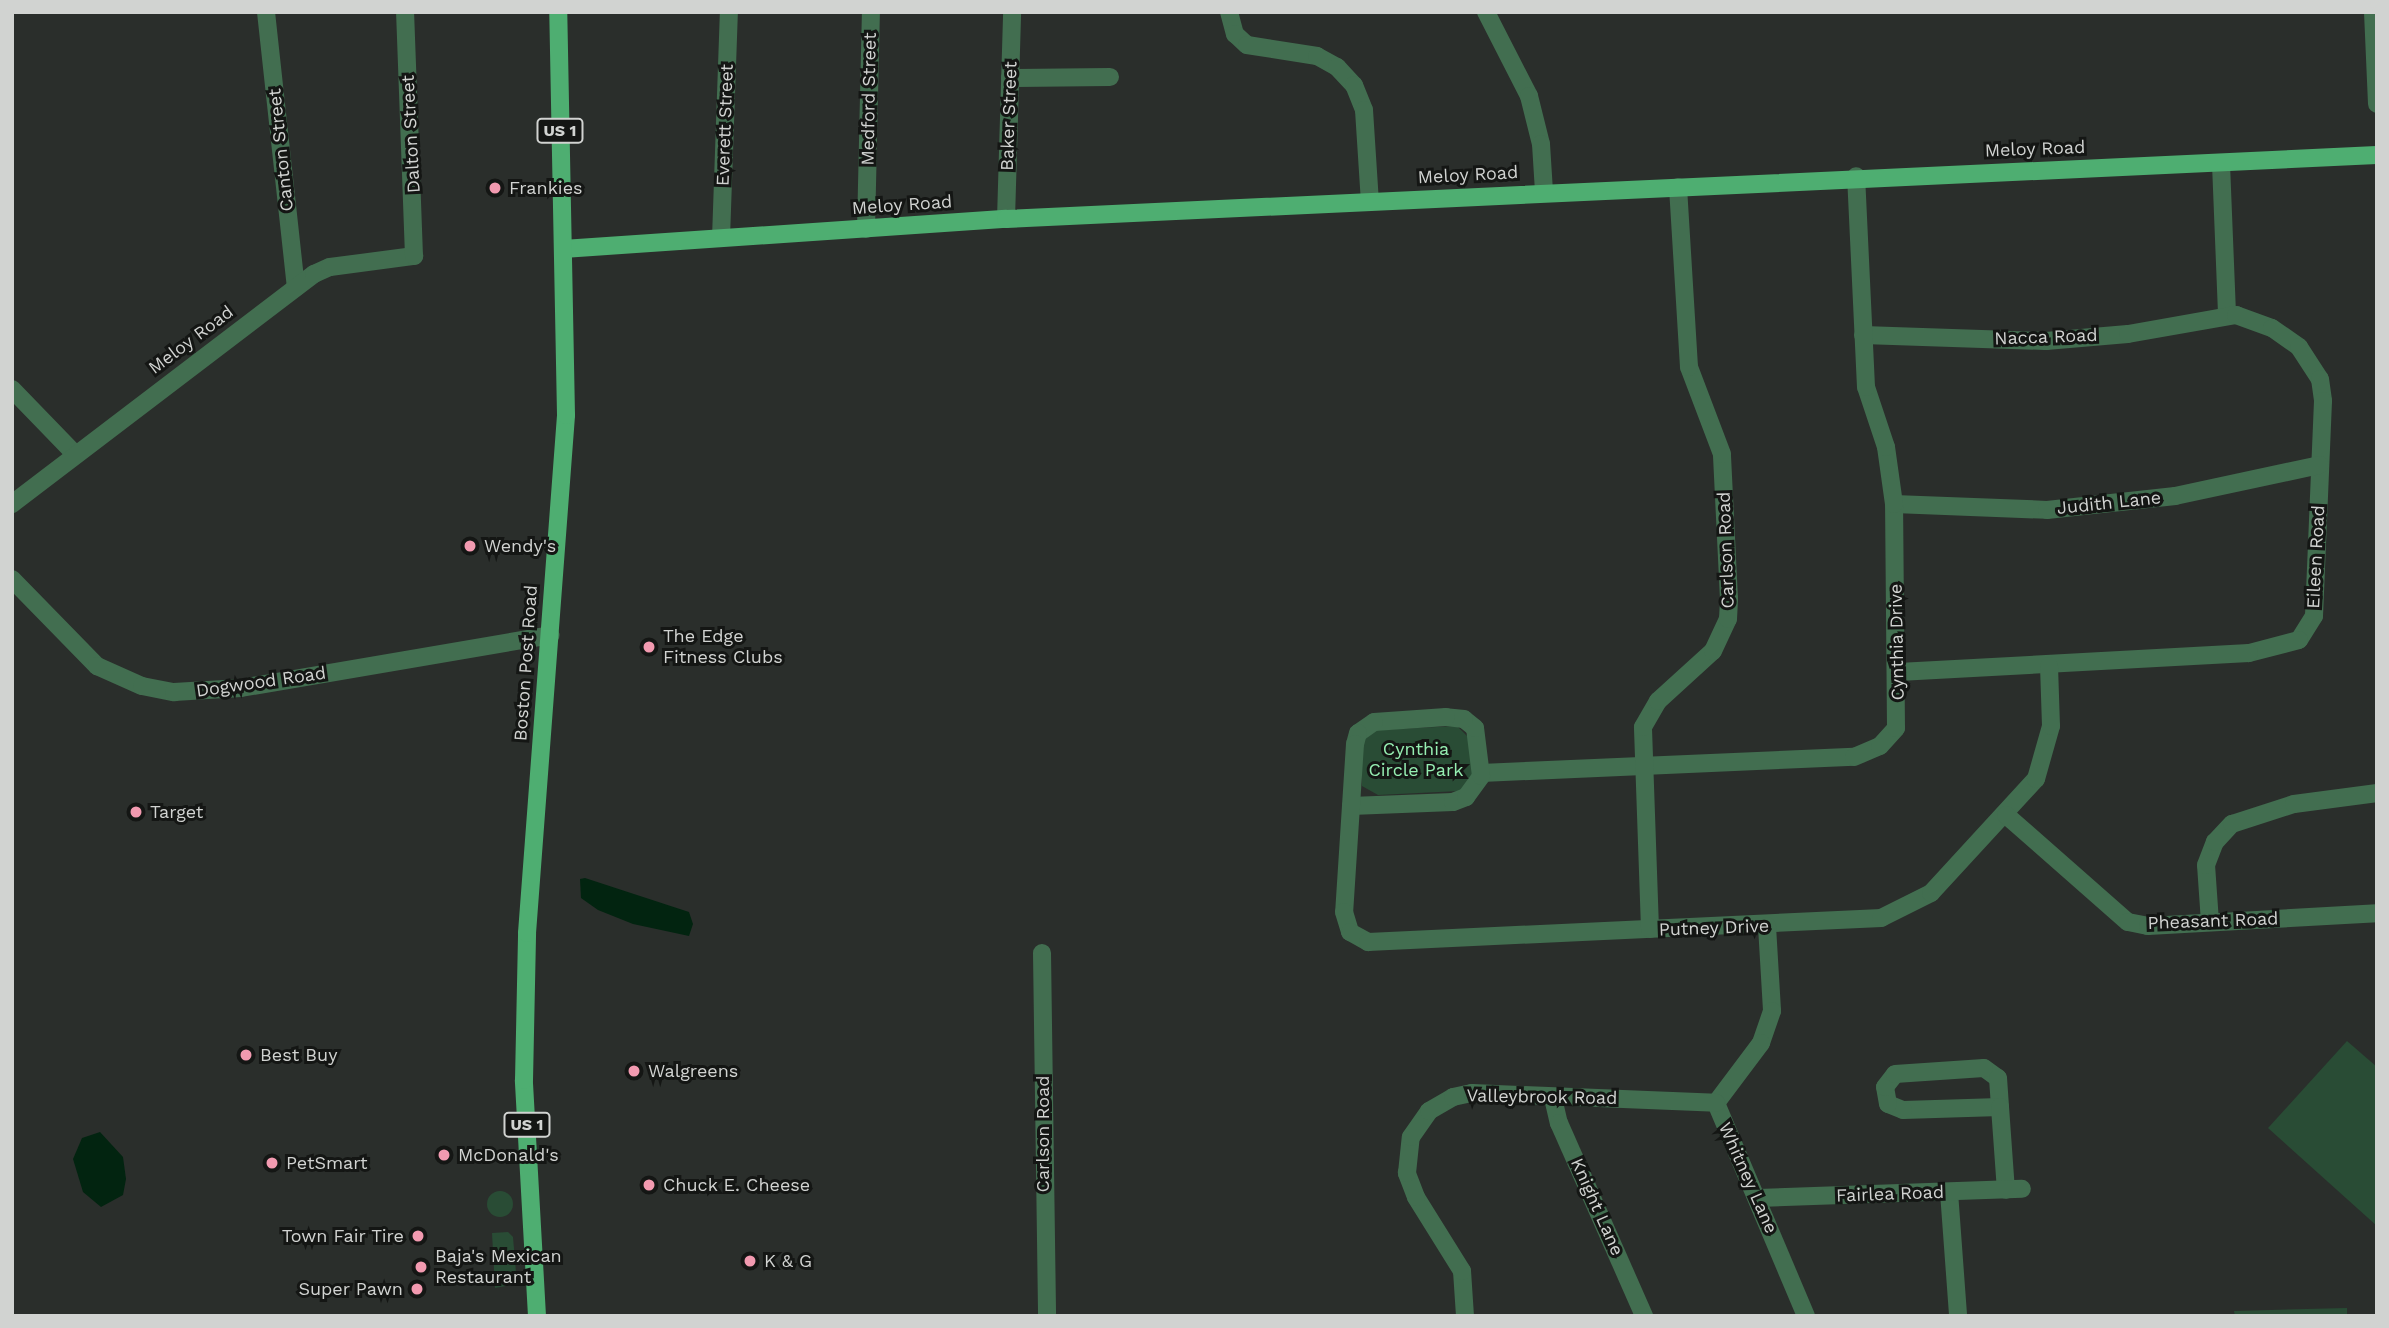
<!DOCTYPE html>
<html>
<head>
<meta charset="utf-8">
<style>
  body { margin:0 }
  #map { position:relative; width:2389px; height:1328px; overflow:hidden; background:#2a2e2b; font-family:"Work Sans",sans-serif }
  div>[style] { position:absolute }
  .green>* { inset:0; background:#294c35 }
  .round { border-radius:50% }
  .water>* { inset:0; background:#022410 }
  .minor>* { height:18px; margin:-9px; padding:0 9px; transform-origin:9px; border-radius:9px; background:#426e50 }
  .major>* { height:18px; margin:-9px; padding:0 9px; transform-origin:9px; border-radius:9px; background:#4eae71 }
  .dots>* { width:19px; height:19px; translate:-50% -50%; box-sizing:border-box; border:4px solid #141614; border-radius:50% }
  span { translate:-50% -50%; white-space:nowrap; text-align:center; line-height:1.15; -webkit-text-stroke:6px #141614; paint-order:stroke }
  .shield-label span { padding:2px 5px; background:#141614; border:2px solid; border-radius:5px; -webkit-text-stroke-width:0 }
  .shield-label { font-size:16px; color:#d1d3d1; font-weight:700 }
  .street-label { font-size:18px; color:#d1d3d1 }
  .poi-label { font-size:18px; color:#d1d3d1 }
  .left { translate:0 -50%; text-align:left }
  .right { translate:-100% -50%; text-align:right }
  .park-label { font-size:18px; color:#96efb2 }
  .frame { position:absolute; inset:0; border:14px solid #d1d3d1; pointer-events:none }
</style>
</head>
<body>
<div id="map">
  <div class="green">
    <div style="clip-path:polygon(1457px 726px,1468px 737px,1473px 772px,1470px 784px,1459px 791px,1378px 795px,1362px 786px,1362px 745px,1367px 735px,1377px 730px)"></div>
    <div style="clip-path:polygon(2347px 1041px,2377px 1067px,2377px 1226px,2268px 1128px)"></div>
    <div class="round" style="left:487px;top:1191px;width:26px;height:26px"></div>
    <div style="clip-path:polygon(508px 1232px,513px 1237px,517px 1284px,495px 1288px,492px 1233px)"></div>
    <div style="clip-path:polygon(2347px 1308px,2347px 1316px,2235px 1316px,2234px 1311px)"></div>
  </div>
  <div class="water">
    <div style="clip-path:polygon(585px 878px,689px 912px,693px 924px,689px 936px,633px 924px,598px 910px,581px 898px,580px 879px)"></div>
    <div style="clip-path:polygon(100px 1132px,123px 1157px,126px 1179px,123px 1195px,101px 1207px,83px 1192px,73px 1159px,82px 1138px)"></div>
  </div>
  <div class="minor">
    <div style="left:266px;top:12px;width:277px;rotate:83.8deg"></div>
    <div style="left:1229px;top:12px;width:23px;rotate:75deg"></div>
    <div style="left:1235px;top:34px;width:16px;rotate:43deg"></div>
    <div style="left:1247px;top:45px;width:71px;rotate:8.9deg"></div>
    <div style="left:1317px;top:56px;width:23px;rotate:29deg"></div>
    <div style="left:1337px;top:67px;width:25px;rotate:47deg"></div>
    <div style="left:1354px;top:85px;width:27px;rotate:68deg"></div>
    <div style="left:1364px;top:110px;width:92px;rotate:86.3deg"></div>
    <div style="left:1486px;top:12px;width:94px;rotate:62.9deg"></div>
    <div style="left:1529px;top:96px;width:49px;rotate:76deg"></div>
    <div style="left:1541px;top:144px;width:48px;rotate:86.4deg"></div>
    <div style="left:2373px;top:12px;width:92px;rotate:87.5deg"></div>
    <div style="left:1010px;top:78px;width:100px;rotate:-0.6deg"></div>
    <div style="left:2221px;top:164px;width:151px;rotate:87.7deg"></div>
    <div style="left:1006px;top:219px;width:207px;rotate:-88.3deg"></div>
    <div style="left:866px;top:229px;width:217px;rotate:-88.7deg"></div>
    <div style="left:721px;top:238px;width:226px;rotate:-88deg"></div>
    <div style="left:1863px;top:335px;width:183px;rotate:1.9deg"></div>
    <div style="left:2046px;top:341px;width:82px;rotate:-4.9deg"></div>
    <div style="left:2128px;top:334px;width:110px;rotate:-10deg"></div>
    <div style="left:2236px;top:315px;width:38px;rotate:20deg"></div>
    <div style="left:2272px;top:328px;width:33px;rotate:35deg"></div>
    <div style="left:2299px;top:347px;width:38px;rotate:57deg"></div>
    <div style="left:2320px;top:379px;width:22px;rotate:82deg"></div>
    <div style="left:2323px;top:401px;width:215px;rotate:92.4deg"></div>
    <div style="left:2314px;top:616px;width:28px;rotate:122deg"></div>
    <div style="left:2299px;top:640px;width:52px;rotate:165.4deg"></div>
    <div style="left:2249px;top:653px;width:351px;rotate:176.9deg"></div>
    <div style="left:12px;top:389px;width:89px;rotate:45.9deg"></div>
    <div style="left:12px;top:504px;width:380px;rotate:-37.3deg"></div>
    <div style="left:314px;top:274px;width:17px;rotate:-24deg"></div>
    <div style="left:330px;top:267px;width:85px;rotate:-7.5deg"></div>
    <div style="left:414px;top:256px;width:244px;rotate:-92.1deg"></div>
    <div style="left:1894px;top:504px;width:153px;rotate:2.2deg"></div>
    <div style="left:2047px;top:510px;width:129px;rotate:-6.2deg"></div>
    <div style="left:2175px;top:496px;width:148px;rotate:-12.1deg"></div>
    <div style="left:12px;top:579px;width:122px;rotate:45.7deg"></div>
    <div style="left:97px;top:666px;width:49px;rotate:24deg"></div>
    <div style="left:142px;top:686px;width:33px;rotate:11deg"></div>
    <div style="left:174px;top:692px;width:67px;rotate:-3.4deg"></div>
    <div style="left:241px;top:688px;width:314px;rotate:-9.7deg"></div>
    <div style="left:1481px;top:773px;width:373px;rotate:-2.5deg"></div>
    <div style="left:1854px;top:757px;width:28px;rotate:-23deg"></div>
    <div style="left:1880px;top:746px;width:24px;rotate:-48deg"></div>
    <div style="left:1896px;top:728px;width:224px;rotate:-90.5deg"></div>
    <div style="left:1894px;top:504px;width:58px;rotate:-98deg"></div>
    <div style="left:1886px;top:447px;width:63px;rotate:-108.4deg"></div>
    <div style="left:1866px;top:387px;width:211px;rotate:-92.7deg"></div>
    <div style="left:1351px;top:806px;width:102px;rotate:-2.2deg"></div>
    <div style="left:1453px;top:802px;width:14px;rotate:-21deg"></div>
    <div style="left:1466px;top:797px;width:26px;rotate:-54deg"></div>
    <div style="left:1481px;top:776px;width:48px;rotate:-97.1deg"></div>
    <div style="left:1475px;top:728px;width:14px;rotate:-141deg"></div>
    <div style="left:1464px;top:719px;width:18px;rotate:-174deg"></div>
    <div style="left:1446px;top:717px;width:72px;rotate:176deg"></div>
    <div style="left:1374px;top:722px;width:19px;rotate:145deg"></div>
    <div style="left:1358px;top:733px;width:11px;rotate:105deg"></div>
    <div style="left:1355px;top:744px;width:168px;rotate:93.7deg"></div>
    <div style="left:1344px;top:912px;width:21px;rotate:73deg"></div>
    <div style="left:1350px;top:932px;width:21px;rotate:29deg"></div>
    <div style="left:1368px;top:942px;width:514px;rotate:-2.68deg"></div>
    <div style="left:1881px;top:918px;width:56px;rotate:-26.6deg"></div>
    <div style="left:1931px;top:893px;width:155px;rotate:-47.4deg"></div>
    <div style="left:2036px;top:779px;width:55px;rotate:-74.2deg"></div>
    <div style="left:2051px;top:726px;width:60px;rotate:-91.9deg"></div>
    <div style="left:2006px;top:815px;width:162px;rotate:41.3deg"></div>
    <div style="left:2128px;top:922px;width:20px;rotate:11deg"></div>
    <div style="left:2148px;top:926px;width:229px;rotate:-3.2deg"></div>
    <div style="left:2210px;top:922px;width:57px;rotate:-94deg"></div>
    <div style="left:2206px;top:865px;width:25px;rotate:-69deg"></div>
    <div style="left:2215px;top:842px;width:25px;rotate:-47deg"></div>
    <div style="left:2232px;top:824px;width:65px;rotate:-17.9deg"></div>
    <div style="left:2294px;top:804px;width:84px;rotate:-7.5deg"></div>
    <div style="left:1767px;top:926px;width:85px;rotate:86.6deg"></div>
    <div style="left:1772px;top:1011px;width:34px;rotate:109deg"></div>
    <div style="left:1761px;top:1043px;width:75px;rotate:126.9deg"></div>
    <div style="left:1716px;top:1103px;width:231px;rotate:67.1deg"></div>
    <div style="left:1650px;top:929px;width:202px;rotate:-92deg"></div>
    <div style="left:1643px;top:727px;width:30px;rotate:-60deg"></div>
    <div style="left:1658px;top:701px;width:74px;rotate:-42.3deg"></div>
    <div style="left:1713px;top:651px;width:35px;rotate:-65deg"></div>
    <div style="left:1728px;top:619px;width:20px;rotate:-87deg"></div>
    <div style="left:1729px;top:599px;width:145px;rotate:-92.8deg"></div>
    <div style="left:1722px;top:454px;width:93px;rotate:-110.8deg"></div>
    <div style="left:1689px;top:367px;width:180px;rotate:-93.5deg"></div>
    <div style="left:1042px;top:953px;width:363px;rotate:89.2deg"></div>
    <div style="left:1984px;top:1068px;width:17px;rotate:36deg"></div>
    <div style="left:1998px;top:1078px;width:29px;rotate:86deg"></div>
    <div style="left:2000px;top:1107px;width:97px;rotate:178.2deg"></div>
    <div style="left:1903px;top:1110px;width:16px;rotate:-158deg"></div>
    <div style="left:1888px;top:1104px;width:17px;rotate:-100deg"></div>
    <div style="left:1885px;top:1087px;width:16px;rotate:-52deg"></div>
    <div style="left:1895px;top:1074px;width:89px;rotate:-3.9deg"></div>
    <div style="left:1553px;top:1098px;width:26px;rotate:77deg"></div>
    <div style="left:1559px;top:1123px;width:211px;rotate:66.2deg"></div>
    <div style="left:2000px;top:1107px;width:83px;rotate:85.9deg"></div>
    <div style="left:1949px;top:1192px;width:124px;rotate:85.8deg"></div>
    <div style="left:1758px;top:1198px;width:264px;rotate:-2deg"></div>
    <div style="left:1465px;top:1316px;width:45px;rotate:-93.8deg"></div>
    <div style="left:1462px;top:1271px;width:87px;rotate:-121.9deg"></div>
    <div style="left:1416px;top:1197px;width:26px;rotate:-111deg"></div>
    <div style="left:1407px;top:1173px;width:36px;rotate:-84deg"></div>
    <div style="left:1411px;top:1137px;width:32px;rotate:-55deg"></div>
    <div style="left:1429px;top:1111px;width:28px;rotate:-30deg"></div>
    <div style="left:1453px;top:1097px;width:19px;rotate:-12deg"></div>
    <div style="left:1472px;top:1093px;width:244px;rotate:2.3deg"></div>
  </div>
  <div class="major">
    <div style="left:563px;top:249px;width:444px;rotate:-3.9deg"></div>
    <div style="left:1006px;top:219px;width:1372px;rotate:-2.67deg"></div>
    <div style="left:537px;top:1316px;width:236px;rotate:-93.2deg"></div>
    <div style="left:524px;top:1080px;width:147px;rotate:-88.8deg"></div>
    <div style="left:527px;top:933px;width:519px;rotate:-85.69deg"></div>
    <div style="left:566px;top:415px;width:403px;rotate:-91.1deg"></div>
  </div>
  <div class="dots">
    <div style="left:495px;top:188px;background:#f29ab0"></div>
    <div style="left:470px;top:546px;background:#f29ab0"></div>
    <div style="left:649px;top:647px;background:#f29ab0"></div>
    <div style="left:136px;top:812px;background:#f29ab0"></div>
    <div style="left:246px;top:1055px;background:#f29ab0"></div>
    <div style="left:634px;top:1071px;background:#f29ab0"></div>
    <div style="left:444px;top:1155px;background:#f29ab0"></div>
    <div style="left:272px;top:1163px;background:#f29ab0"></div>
    <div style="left:649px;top:1185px;background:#f29ab0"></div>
    <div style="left:418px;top:1236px;background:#f29ab0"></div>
    <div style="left:750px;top:1261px;background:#f29ab0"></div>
    <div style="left:421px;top:1267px;background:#f29ab0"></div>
    <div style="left:417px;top:1289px;background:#f29ab0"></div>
  </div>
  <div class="shield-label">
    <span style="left:560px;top:131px">US 1</span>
    <span style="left:527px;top:1125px">US 1</span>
  </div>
  <div class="street-label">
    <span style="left:869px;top:99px;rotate:-89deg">Medford Street</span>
    <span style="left:1009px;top:116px;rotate:-88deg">Baker Street</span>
    <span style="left:725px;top:125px;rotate:-88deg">Everett Street</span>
    <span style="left:411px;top:134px;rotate:-93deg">Dalton Street</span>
    <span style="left:2035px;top:149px;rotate:-2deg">Meloy Road</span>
    <span style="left:281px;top:150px;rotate:-96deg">Canton Street</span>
    <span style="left:1468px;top:175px;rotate:-3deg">Meloy Road</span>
    <span style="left:902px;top:205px;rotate:-4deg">Meloy Road</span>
    <span style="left:2046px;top:337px;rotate:-2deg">Nacca Road</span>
    <span style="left:191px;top:340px;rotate:-37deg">Meloy Road</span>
    <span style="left:2109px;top:503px;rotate:-6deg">Judith Lane</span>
    <span style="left:1726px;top:550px;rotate:-92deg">Carlson Road</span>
    <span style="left:2316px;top:557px;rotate:-87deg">Eileen Road</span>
    <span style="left:1897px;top:642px;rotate:-91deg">Cynthia Drive</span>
    <span style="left:526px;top:663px;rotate:-86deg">Boston Post Road</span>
    <span style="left:261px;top:682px;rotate:-8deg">Dogwood Road</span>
    <span style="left:2213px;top:921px;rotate:-2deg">Pheasant Road</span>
    <span style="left:1714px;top:928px;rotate:-2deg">Putney Drive</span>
    <span style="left:1542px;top:1097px;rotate:1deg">Valleybrook Road</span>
    <span style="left:1043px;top:1134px;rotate:-90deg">Carlson Road</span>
    <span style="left:1748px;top:1178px;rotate:66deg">Whitney Lane</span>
    <span style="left:1890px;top:1194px;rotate:-2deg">Fairlea Road</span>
    <span style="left:1597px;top:1207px;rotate:66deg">Knight Lane</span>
  </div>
  <div class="poi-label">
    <span class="left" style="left:509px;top:188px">Frankies</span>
    <span class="left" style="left:484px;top:546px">Wendy's</span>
    <span class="left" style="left:663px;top:647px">The Edge<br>Fitness Clubs</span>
    <span class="left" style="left:150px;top:812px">Target</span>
    <span class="left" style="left:260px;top:1055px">Best Buy</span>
    <span class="left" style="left:648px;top:1071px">Walgreens</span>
    <span class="left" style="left:458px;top:1155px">McDonald's</span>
    <span class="left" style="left:286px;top:1163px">PetSmart</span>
    <span class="left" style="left:663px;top:1185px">Chuck E. Cheese</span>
    <span class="right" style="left:404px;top:1236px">Town Fair Tire</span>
    <span class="left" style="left:435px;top:1267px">Baja's Mexican<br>Restaurant</span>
    <span class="left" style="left:764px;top:1261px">K &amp; G</span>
    <span class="right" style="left:403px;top:1289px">Super Pawn</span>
  </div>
  <div class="park-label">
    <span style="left:1416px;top:760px">Cynthia<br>Circle Park</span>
  </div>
  <div class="frame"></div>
</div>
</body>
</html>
